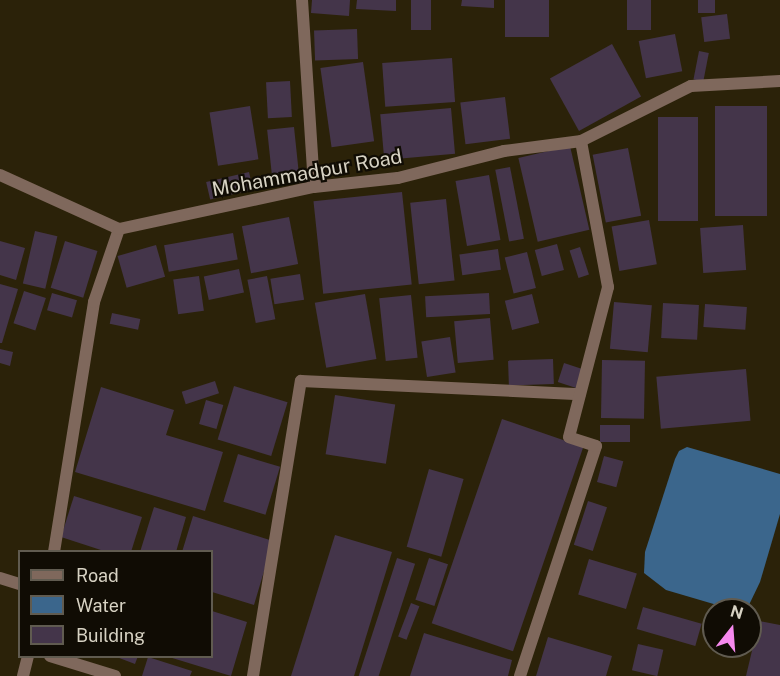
<!DOCTYPE html>
<html>
<head>
<meta charset="utf-8">
<style>
  body { margin:0 }
  #map { position:relative; width:780px; height:676px; overflow:hidden; background:#2b2209; font-family:"Public Sans",sans-serif }
  div>[style] { position:absolute }
  .water>* { inset:0; background:#3b668c }
  .building>* { inset:0; background:#44354a; transform-origin:0 0 }
  .minor>* { height:12px; margin:-6px; padding:0 6px; transform-origin:6px; border-radius:6px; background:#7f685c }
  span { translate:-50% -50%; white-space:nowrap; text-align:center; line-height:1.15; -webkit-text-stroke:4.5px #100c04; paint-order:stroke }
  .street-label { font-size:20px; color:#d7d2c3 }
  .legend { position:absolute; left:18px; top:550px; width:195px; height:108px; box-sizing:border-box; background:#100c04; border:2px solid #605b50; margin:0; padding:8px 10px; list-style:none; font-size:18px; color:#d7d2c3 }
  .legend li { display:flex; align-items:center; gap:12px; height:30px }
  .legend b { width:30px; border:2px solid #605b50 }
  .north { position:absolute; left:702px; top:598px; width:60px; height:60px; box-sizing:border-box; background:#100c04; border:2px solid #605b50; border-radius:50%; rotate:17deg; font-size:16px; font-weight:700; line-height:24px; text-align:center; color:#d7d2c3 }
  .north::after { content:''; display:block; margin:auto; width:21px; height:27px; background:#f689ee; clip-path:polygon(50% 0,100% 100%,50% 72%,0 100%) }
</style>
</head>
<body>
<div id="map">
  <div class="water">
    <div style="clip-path:polygon(687px 447px,780px 474px,780px 514px,760px 582px,748px 607px,734px 610px,666px 590px,644px 573px,645px 552px,675px 459px,679px 451px)"></div>
  </div>
  <div class="building">
    <div style="clip-path:polygon(312px 0,350px 0,349px 16px,311px 13px)"></div>
    <div style="clip-path:polygon(357px 0,396px 0,396px 11px,356px 9px)"></div>
    <div style="left:411px;top:0;width:20px;height:30px"></div>
    <div style="clip-path:polygon(462px 0,494px 0,494px 8px,461px 6px)"></div>
    <div style="left:505px;top:0;width:44px;height:37px"></div>
    <div style="left:627px;top:0;width:24px;height:30px"></div>
    <div style="left:698px;top:0;width:17px;height:13px"></div>
    <div style="left:727px;top:14px;width:25px;height:26px;rotate:83deg"></div>
    <div style="left:357px;top:29px;width:30px;height:43px;rotate:88deg"></div>
    <div style="left:675px;top:34px;width:38px;height:37px;rotate:79deg"></div>
    <div style="left:612px;top:44px;width:60px;height:71px;rotate:61deg"></div>
    <div style="left:699px;top:51px;width:10px;height:29px;rotate:11deg"></div>
    <div style="left:452px;top:58px;width:44px;height:70px;rotate:86deg"></div>
    <div style="left:363px;top:62px;width:80px;height:43px;rotate:82deg"></div>
    <div style="left:290px;top:81px;width:36px;height:24px;rotate:87deg"></div>
    <div style="left:505px;top:97px;width:42px;height:45px;rotate:83deg"></div>
    <div style="left:250px;top:106px;width:54px;height:41px;rotate:81deg"></div>
    <div style="left:715px;top:106px;width:52px;height:110px"></div>
    <div style="left:451px;top:108px;width:46px;height:71px;rotate:85deg"></div>
    <div style="left:698px;top:117px;width:104px;height:40px;rotate:90deg"></div>
    <div style="left:294px;top:127px;width:56px;height:27px;rotate:84deg"></div>
    <div style="left:570px;top:146px;width:86px;height:53px;rotate:77deg"></div>
    <div style="left:628px;top:148px;width:69px;height:36px;rotate:79deg"></div>
    <div style="left:510px;top:167px;width:73px;height:15px;rotate:79deg"></div>
    <div style="left:249px;top:172px;width:18px;height:44px;rotate:77deg"></div>
    <div style="left:489px;top:175px;width:66px;height:34px;rotate:80deg"></div>
    <div style="left:402px;top:192px;width:93px;height:89px;rotate:84deg"></div>
    <div style="left:446px;top:199px;width:82px;height:36px;rotate:84deg"></div>
    <div style="left:289px;top:217px;width:48px;height:48px;rotate:79deg"></div>
    <div style="left:649px;top:220px;width:45px;height:38px;rotate:80deg"></div>
    <div style="left:743px;top:225px;width:45px;height:43px;rotate:86deg"></div>
    <div style="left:35px;top:231px;width:23px;height:54px;rotate:13deg"></div>
    <div style="left:233px;top:233px;width:27px;height:70px;rotate:80deg"></div>
    <div style="clip-path:polygon(0 241px,25px 248px,16px 280px,0 275px)"></div>
    <div style="left:65px;top:241px;width:34px;height:49px;rotate:17deg"></div>
    <div style="left:557px;top:244px;width:27px;height:23px;rotate:75deg"></div>
    <div style="left:156px;top:245px;width:33px;height:40px;rotate:74deg"></div>
    <div style="left:580px;top:247px;width:29px;height:11px;rotate:72deg"></div>
    <div style="left:498px;top:249px;width:21px;height:39px;rotate:82deg"></div>
    <div style="left:527px;top:252px;width:37px;height:23px;rotate:76deg"></div>
    <div style="left:239px;top:269px;width:24px;height:36px;rotate:78deg"></div>
    <div style="left:300px;top:274px;width:26px;height:30px;rotate:81deg"></div>
    <div style="left:199px;top:276px;width:35px;height:26px;rotate:82deg"></div>
    <div style="left:267px;top:276px;width:44px;height:20px;rotate:79deg"></div>
    <div style="clip-path:polygon(0 284px,18px 289px,2px 343px,0 343px)"></div>
    <div style="left:24px;top:291px;width:23px;height:34px;rotate:18deg"></div>
    <div style="left:52px;top:293px;width:26px;height:18px;rotate:16deg"></div>
    <div style="left:489px;top:293px;width:21px;height:64px;rotate:87deg"></div>
    <div style="left:365px;top:294px;width:66px;height:51px;rotate:80deg"></div>
    <div style="left:532px;top:294px;width:30px;height:28px;rotate:76deg"></div>
    <div style="left:411px;top:295px;width:63px;height:32px;rotate:84deg"></div>
    <div style="left:614px;top:302px;width:38px;height:47px;rotate:5deg"></div>
    <div style="left:663px;top:303px;width:36px;height:35px;rotate:3deg"></div>
    <div style="left:705px;top:304px;width:42px;height:23px;rotate:4deg"></div>
    <div style="left:112px;top:313px;width:29px;height:11px;rotate:12deg"></div>
    <div style="left:490px;top:318px;width:42px;height:36px;rotate:85deg"></div>
    <div style="left:450px;top:337px;width:36px;height:29px;rotate:81deg"></div>
    <div style="clip-path:polygon(0 349px,13px 352px,10px 366px,0 363px)"></div>
    <div style="left:553px;top:359px;width:25px;height:45px;rotate:88deg"></div>
    <div style="left:602px;top:360px;width:43px;height:58px;rotate:1deg"></div>
    <div style="left:564px;top:363px;width:20px;height:20px;rotate:18deg"></div>
    <div style="left:746px;top:369px;width:52px;height:90px;rotate:85deg"></div>
    <div style="left:215px;top:381px;width:13px;height:35px;rotate:72deg"></div>
    <div style="left:234px;top:386px;width:56px;height:56px;rotate:17deg"></div>
    <div style="clip-path:polygon(101px 387px,174px 410px,166px 435px,223px 452px,205px 511px,75px 472px)"></div>
    <div style="left:335px;top:395px;width:61px;height:60px;rotate:9deg"></div>
    <div style="left:206px;top:400px;width:18px;height:25px;rotate:16deg"></div>
    <div style="left:502px;top:419px;width:86px;height:216px;rotate:19deg"></div>
    <div style="left:600px;top:425px;width:30px;height:17px"></div>
    <div style="left:238px;top:454px;width:44px;height:50px;rotate:17deg"></div>
    <div style="left:604px;top:456px;width:20px;height:27px;rotate:15deg"></div>
    <div style="left:429px;top:469px;width:36px;height:81px;rotate:16deg"></div>
    <div style="clip-path:polygon(74px 496px,142px 517px,131px 552px,107px 552px,61px 537px)"></div>
    <div style="left:588px;top:501px;width:20px;height:46px;rotate:18deg"></div>
    <div style="clip-path:polygon(154px 507px,186px 517px,176px 552px,140px 552px)"></div>
    <div style="clip-path:polygon(193px 516px,273px 541px,254px 605px,212px 592px,212px 552px,182px 552px)"></div>
    <div style="clip-path:polygon(335px 535px,392px 552px,354px 676px,291px 676px)"></div>
    <div style="left:397px;top:558px;width:19px;height:124px;rotate:18deg"></div>
    <div style="left:429px;top:558px;width:20px;height:44px;rotate:18deg"></div>
    <div style="left:589px;top:559px;width:50px;height:37px;rotate:17deg"></div>
    <div style="left:411px;top:603px;width:9px;height:36px;rotate:21deg"></div>
    <div style="left:643px;top:607px;width:61px;height:23px;rotate:16deg"></div>
    <div style="clip-path:polygon(212px 611px,247px 622px,231px 676px,169px 657px,212px 656px)"></div>
    <div style="clip-path:polygon(759px 621px,780px 625px,780px 676px,746px 676px)"></div>
    <div style="clip-path:polygon(424px 633px,512px 660px,508px 676px,410px 676px)"></div>
    <div style="clip-path:polygon(548px 637px,612px 656px,606px 676px,536px 676px)"></div>
    <div style="left:638px;top:644px;width:26px;height:27px;rotate:13deg"></div>
    <div style="clip-path:polygon(114px 656px,138px 656px,135px 664px)"></div>
    <div style="clip-path:polygon(148px 657px,192px 671px,190px 676px,142px 676px)"></div>
  </div>
  <div class="minor">
    <div style="left:302px;top:0;width:187px;rotate:86.3deg"></div>
    <div style="left:0;top:175px;width:131px;rotate:24.4deg"></div>
    <div style="left:54px;top:552px;width:253px;rotate:-80.9deg"></div>
    <div style="left:94px;top:302px;width:77px;rotate:-71.1deg"></div>
    <div style="left:119px;top:229px;width:199px;rotate:-12.2deg"></div>
    <div style="left:314px;top:187px;width:84px;rotate:-6.1deg"></div>
    <div style="left:398px;top:178px;width:109px;rotate:-14.3deg"></div>
    <div style="left:504px;top:151px;width:78px;rotate:-7.4deg"></div>
    <div style="left:581px;top:141px;width:123px;rotate:-26.6deg"></div>
    <div style="left:691px;top:86px;width:89px;rotate:-3.2deg"></div>
    <div style="left:0;top:578px;width:21px;rotate:17deg"></div>
    <div style="left:50px;top:656px;width:68px;rotate:17.1deg"></div>
    <div style="left:23px;top:676px;width:21px;rotate:-76deg"></div>
    <div style="left:253px;top:676px;width:299px;rotate:-80.8deg"></div>
    <div style="left:301px;top:381px;width:279px;rotate:2.7deg"></div>
    <div style="left:520px;top:676px;width:242px;rotate:-71.7deg"></div>
    <div style="left:596px;top:446px;width:28px;rotate:-162deg"></div>
    <div style="left:569px;top:437px;width:155px;rotate:-75.4deg"></div>
    <div style="left:608px;top:287px;width:148px;rotate:-100.5deg"></div>
  </div>
  <div class="street-label">
    <span style="left:307px;top:173px;rotate:-10deg">Mohammadpur Road</span>
  </div>
  <ul class="legend">
  <li><b style="height:8px;background:#7f685c"></b>Road</li>
  <li><b style="height:16px;background:#3b668c"></b>Water</li>
  <li><b style="height:16px;background:#44354a"></b>Building</li>
  </ul>
  <div class="north">N</div>
</div>
</body>
</html>
